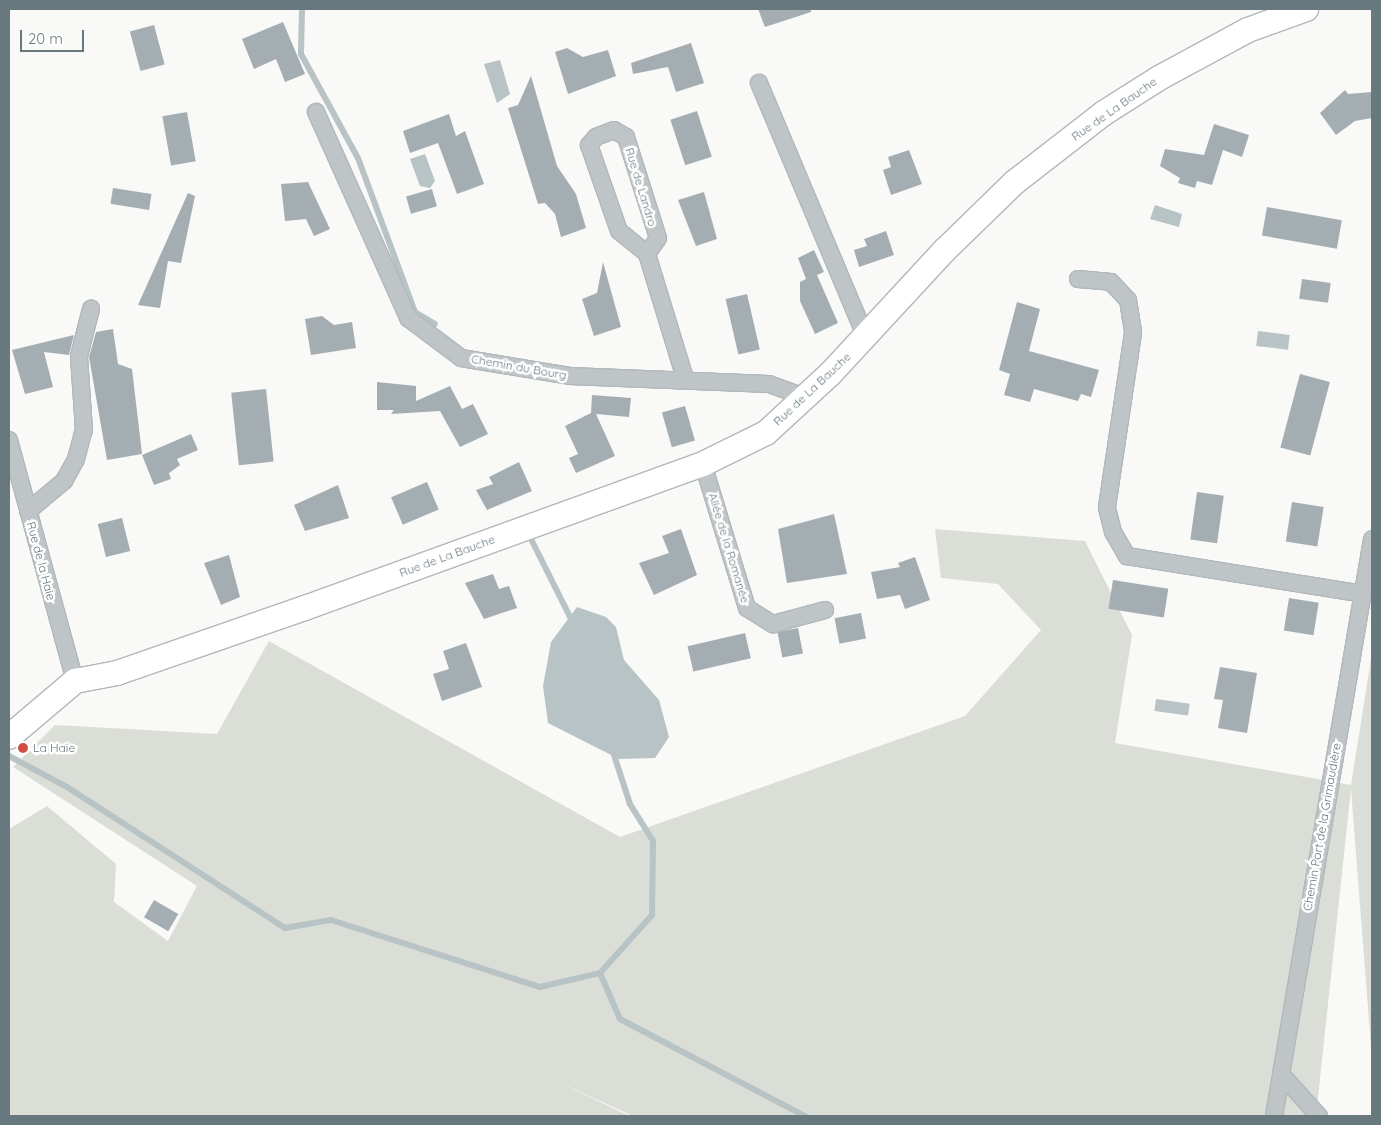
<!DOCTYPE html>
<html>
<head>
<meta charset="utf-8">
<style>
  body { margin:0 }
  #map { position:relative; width:1381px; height:1125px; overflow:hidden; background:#f9f9f7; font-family:Quicksand,sans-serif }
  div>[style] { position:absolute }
  .green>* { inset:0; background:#daded7 }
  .water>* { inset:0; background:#b7c3c5; transform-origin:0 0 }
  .stream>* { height:6px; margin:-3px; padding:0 3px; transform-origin:3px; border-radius:3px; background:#b7c3c5 }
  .building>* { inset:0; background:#a4aeb2; transform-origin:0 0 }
  .roads { filter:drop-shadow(1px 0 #b1b8bb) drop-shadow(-1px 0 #b1b8bb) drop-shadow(0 1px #b1b8bb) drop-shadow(0 -1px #b1b8bb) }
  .street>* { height:16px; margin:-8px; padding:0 8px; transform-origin:8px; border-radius:8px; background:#bfc4c6 }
  .secondary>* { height:24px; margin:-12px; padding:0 12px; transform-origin:12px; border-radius:12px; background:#fff }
  .dots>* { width:14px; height:14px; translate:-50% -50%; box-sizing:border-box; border:2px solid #fff; border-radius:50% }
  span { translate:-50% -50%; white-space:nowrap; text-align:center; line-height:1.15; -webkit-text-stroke:5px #fff; paint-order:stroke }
  .street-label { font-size:12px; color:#67787f }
  .poi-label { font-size:12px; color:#67787f }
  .left { translate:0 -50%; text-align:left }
  .frame { position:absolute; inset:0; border:10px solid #67787f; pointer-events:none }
  .scale { position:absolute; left:20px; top:30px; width:64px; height:22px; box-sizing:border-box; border:2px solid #67787f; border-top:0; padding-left:6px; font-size:15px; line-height:18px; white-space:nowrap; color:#67787f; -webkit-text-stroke:4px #fff; paint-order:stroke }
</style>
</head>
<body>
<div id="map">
  <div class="green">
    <div style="clip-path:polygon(935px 529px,1085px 541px,1132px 635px,1115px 743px,1351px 785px,1372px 653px,1372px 1060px,1351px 789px,1316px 1116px,633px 1116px,547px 1077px,630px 1116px,9px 1116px,9px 829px,47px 806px,116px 864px,114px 902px,168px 941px,197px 886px,13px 767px,55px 725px,217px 734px,269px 641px,620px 837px,965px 716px,1041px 630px,998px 584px,941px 578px)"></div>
  </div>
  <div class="water">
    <div style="clip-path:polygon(500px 60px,510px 94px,497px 103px,484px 64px)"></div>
    <div style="clip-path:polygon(425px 154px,435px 181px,430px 188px,420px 186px,410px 159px)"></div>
    <div style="clip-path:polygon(1155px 205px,1182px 214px,1179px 227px,1150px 219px)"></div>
    <div style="left:1258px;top:331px;width:32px;height:15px;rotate:7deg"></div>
    <div style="clip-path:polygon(577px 607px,606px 617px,616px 627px,624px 660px,659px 700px,669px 737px,655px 758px,619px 759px,548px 723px,543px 686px,551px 642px)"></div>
    <div style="left:1156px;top:699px;width:34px;height:12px;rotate:8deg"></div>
  </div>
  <div class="stream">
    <div style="left:302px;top:9px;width:45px;rotate:91.3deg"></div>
    <div style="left:301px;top:54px;width:119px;rotate:61.3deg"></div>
    <div style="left:358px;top:158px;width:164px;rotate:69.7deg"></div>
    <div style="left:415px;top:312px;width:23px;rotate:31deg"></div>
    <div style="left:532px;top:541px;width:89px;rotate:63.4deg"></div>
    <div style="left:9px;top:756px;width:66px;rotate:28.1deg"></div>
    <div style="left:67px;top:787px;width:260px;rotate:32.9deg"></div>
    <div style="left:285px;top:928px;width:47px;rotate:-9.9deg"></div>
    <div style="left:331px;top:920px;width:219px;rotate:17.8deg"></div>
    <div style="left:540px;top:987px;width:62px;rotate:-13.1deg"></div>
    <div style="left:600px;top:973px;width:78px;rotate:-48.1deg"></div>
    <div style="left:652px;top:915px;width:74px;rotate:-89.2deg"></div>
    <div style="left:653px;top:841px;width:44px;rotate:-121.9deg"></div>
    <div style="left:630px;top:804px;width:58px;rotate:-108.1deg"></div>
    <div style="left:600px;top:973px;width:50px;rotate:66.5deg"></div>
    <div style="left:620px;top:1019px;width:209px;rotate:27.7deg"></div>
  </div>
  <div class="building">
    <div style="clip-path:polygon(758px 9px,811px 9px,811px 12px,765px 27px)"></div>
    <div style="clip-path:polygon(283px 22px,305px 74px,285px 82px,276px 59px,254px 69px,242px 39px)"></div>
    <div style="left:154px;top:25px;width:41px;height:25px;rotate:75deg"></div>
    <div style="clip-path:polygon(691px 43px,704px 83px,676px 92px,668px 67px,633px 74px,631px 63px)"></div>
    <div style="clip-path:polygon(567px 48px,583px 57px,608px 50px,616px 76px,568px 94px,555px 52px)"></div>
    <div style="clip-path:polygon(531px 76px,557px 166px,576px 194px,586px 228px,561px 237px,555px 214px,545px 203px,538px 204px,508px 108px,518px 105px)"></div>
    <div style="clip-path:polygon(1345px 90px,1348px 94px,1372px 92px,1372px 118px,1355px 121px,1336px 135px,1320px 113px)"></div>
    <div style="left:697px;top:111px;width:48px;height:28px;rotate:72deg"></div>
    <div style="left:187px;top:112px;width:50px;height:25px;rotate:80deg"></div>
    <div style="clip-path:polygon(449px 114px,456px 136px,465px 131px,484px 184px,457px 194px,438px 143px,410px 153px,403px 131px)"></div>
    <div style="clip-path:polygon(1214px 124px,1249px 135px,1242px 157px,1223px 150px,1212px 185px,1197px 181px,1195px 188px,1178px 183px,1180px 178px,1160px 166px,1165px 149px,1204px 155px)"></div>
    <div style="clip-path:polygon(909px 150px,922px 184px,891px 195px,883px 170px,891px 167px,888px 157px)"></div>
    <div style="clip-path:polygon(308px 182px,330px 229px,314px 236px,306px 219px,285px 221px,281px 184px)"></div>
    <div style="left:113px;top:188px;width:39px;height:16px;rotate:9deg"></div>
    <div style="left:432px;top:189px;width:18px;height:27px;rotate:74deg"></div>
    <div style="clip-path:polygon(704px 192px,717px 239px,696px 246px,678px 200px)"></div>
    <div style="clip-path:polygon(188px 193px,195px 196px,181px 263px,168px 261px,160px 308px,138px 305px)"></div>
    <div style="left:1267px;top:207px;width:76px;height:29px;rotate:10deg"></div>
    <div style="clip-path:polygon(886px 231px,894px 255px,859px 267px,854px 250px,867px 246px,864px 239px)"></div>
    <div style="clip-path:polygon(814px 250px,824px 272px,817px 275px,838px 323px,815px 334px,800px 301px,800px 282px,806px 279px,798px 258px)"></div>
    <div style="clip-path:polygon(603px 262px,621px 327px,594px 336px,582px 299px,597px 293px)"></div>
    <div style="left:1302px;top:279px;width:29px;height:20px;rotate:8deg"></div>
    <div style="left:747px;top:294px;width:57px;height:22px;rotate:77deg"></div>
    <div style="clip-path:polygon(1017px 302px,1040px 309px,1029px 351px,1099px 370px,1091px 397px,1081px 394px,1078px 401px,1034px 389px,1030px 402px,1004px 395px,1010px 374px,999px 370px)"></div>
    <div style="clip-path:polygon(322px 316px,334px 325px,352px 322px,356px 348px,311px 355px,305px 319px)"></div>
    <div style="clip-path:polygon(113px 329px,118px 364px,132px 369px,142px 454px,107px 460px,89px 357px,96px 332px)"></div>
    <div style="clip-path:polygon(74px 335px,69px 355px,44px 352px,53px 387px,25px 394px,12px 350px)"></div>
    <div style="left:1300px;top:374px;width:31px;height:76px;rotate:15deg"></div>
    <div style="clip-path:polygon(377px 382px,416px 386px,416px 401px,450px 386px,462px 409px,473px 404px,488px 434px,460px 447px,440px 411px,391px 414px,394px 410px,377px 410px)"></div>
    <div style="left:266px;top:389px;width:73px;height:35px;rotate:84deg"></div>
    <div style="clip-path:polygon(592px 395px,631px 398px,629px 417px,596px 414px,615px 456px,576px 473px,569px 458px,578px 454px,565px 426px,591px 413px)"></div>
    <div style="left:685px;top:406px;width:36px;height:24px;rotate:74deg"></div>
    <div style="clip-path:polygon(191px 434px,198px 450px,177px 459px,180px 465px,169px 473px,171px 479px,154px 485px,142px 455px)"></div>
    <div style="clip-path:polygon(519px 462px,532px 491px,487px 510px,476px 490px,493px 484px,489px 477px)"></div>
    <div style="left:427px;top:482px;width:30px;height:39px;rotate:67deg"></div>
    <div style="clip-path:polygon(338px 485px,349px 518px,305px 531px,294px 505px)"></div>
    <div style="left:1197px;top:492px;width:27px;height:48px;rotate:8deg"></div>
    <div style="left:1292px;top:502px;width:32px;height:40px;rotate:9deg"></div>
    <div style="clip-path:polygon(834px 514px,847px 574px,787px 583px,778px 529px)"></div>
    <div style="left:122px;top:518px;width:34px;height:25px;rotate:76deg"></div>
    <div style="clip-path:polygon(681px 529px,697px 575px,654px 595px,639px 563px,669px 553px,662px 536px)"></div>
    <div style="clip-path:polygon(229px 555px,240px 597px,221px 605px,204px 563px)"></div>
    <div style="clip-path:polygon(915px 557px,930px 600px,905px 609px,900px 595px,877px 599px,871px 572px,900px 567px,898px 563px)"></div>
    <div style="clip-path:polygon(493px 574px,499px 589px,509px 586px,517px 608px,484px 619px,465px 583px)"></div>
    <div style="left:1113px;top:580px;width:56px;height:29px;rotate:9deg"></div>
    <div style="left:1289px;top:598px;width:30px;height:33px;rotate:9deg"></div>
    <div style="left:861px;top:613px;width:26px;height:27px;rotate:79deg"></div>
    <div style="left:798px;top:628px;width:26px;height:21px;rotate:79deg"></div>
    <div style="left:745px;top:633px;width:26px;height:59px;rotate:77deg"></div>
    <div style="clip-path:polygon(466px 643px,482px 687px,442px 701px,433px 674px,449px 669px,443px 651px)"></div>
    <div style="clip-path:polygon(1220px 667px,1257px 673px,1247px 733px,1218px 728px,1223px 700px,1214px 699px)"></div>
    <div style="left:154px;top:900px;width:28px;height:20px;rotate:30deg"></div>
  </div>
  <div class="roads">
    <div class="street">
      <div style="left:759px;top:83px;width:276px;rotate:67.2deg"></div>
      <div style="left:316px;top:112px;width:226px;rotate:65.9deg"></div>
      <div style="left:408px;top:318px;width:66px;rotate:37deg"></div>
      <div style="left:461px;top:358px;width:110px;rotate:9.4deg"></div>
      <div style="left:570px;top:376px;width:199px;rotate:2.3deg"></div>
      <div style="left:769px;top:384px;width:38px;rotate:20deg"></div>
      <div style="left:647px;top:254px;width:19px;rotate:-55deg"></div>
      <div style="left:658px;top:238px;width:106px;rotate:-107.6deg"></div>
      <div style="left:626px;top:137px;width:14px;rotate:-150deg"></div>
      <div style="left:614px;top:130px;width:19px;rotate:159deg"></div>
      <div style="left:596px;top:137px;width:11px;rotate:131deg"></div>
      <div style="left:589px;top:145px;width:91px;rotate:70.8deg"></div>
      <div style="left:619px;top:231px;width:36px;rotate:39deg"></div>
      <div style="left:647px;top:254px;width:130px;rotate:73deg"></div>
      <div style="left:1078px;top:279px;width:33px;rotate:5deg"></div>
      <div style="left:1111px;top:282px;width:25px;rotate:47deg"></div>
      <div style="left:1128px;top:300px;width:33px;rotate:81deg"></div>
      <div style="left:1133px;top:333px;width:177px;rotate:98.5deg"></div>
      <div style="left:1107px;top:508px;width:25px;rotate:76deg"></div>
      <div style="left:1113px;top:532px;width:28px;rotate:60deg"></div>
      <div style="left:1127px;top:556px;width:239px;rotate:9.1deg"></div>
      <div style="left:9px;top:440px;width:250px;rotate:74.7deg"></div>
      <div style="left:703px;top:464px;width:151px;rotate:73deg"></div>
      <div style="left:747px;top:608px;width:31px;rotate:32deg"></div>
      <div style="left:773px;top:624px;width:54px;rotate:-15.1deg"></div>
      <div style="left:28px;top:511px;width:47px;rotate:-39.8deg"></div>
      <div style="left:64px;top:481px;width:25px;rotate:-61deg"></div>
      <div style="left:76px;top:459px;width:30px;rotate:-75deg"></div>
      <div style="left:84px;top:430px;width:74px;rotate:-93.9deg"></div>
      <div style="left:79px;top:356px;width:49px;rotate:-75.7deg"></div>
      <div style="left:1281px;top:1074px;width:57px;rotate:47.9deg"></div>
      <div style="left:1274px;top:1116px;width:585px;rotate:-80.36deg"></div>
    </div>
    <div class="secondary">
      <div style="left:9px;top:737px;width:87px;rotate:-40.3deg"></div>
      <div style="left:75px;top:681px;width:43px;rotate:-10.8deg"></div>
      <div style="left:117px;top:673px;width:199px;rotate:-19.1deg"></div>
      <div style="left:305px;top:608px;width:423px;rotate:-19.9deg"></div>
      <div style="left:703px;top:464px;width:70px;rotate:-26.2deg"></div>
      <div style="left:766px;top:433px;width:88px;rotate:-42.7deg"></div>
      <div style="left:831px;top:373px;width:168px;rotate:-47.2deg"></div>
      <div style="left:945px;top:250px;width:98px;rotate:-44.2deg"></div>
      <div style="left:1015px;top:182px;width:113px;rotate:-37.8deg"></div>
      <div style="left:1104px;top:113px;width:67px;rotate:-32.3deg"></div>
      <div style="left:1161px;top:77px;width:99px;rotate:-28.4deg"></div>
      <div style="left:1248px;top:30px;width:62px;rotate:-19.9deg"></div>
    </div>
  </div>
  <div class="dots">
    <div style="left:23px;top:748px;background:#cf5041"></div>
  </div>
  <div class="street-label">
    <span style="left:1114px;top:109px;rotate:-35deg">Rue de La Bauche</span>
    <span style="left:641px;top:187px;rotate:73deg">Rue de Landro</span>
    <span style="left:519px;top:367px;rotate:10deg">Chemin du Bourg</span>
    <span style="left:812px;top:389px;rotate:-43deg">Rue de La Bauche</span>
    <span style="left:729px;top:548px;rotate:73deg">Allée de la Romanée</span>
    <span style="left:447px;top:556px;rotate:-20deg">Rue de La Bauche</span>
    <span style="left:41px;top:561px;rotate:75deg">Rue de la Haie</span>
    <span style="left:1322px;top:827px;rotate:-80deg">Chemin Port de la Grimaudière</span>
  </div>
  <div class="poi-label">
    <span class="left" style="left:33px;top:748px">La Haie</span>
  </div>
  <div class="frame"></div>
  <div class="scale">20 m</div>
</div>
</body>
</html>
